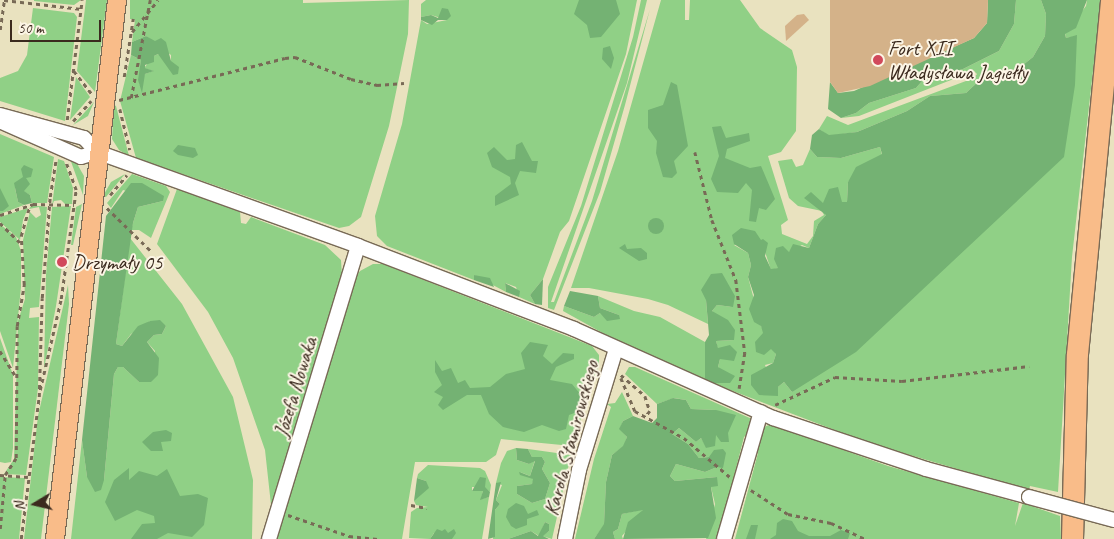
<!DOCTYPE html>
<html>
<head>
<meta charset="utf-8">
<style>
  body { margin:0 }
  #map { position:relative; width:1114px; height:539px; overflow:hidden; background:#e9e2bf; font-family:Caveat,sans-serif }
  div>[style] { position:absolute }
  .green>* { inset:0; background:#90d086 }
  .forest>* { inset:0; background:#74b273 }
  .round { border-radius:50% }
  .building>* { inset:0; background:#d4b289 }
  .path>* { height:2.5px; margin-top:-1.25px; transform-origin:0; background:repeating-linear-gradient(90deg,#786a56 0 4px,transparent 0 8px) }
  .roads { filter:drop-shadow(1px 0 #786a56) drop-shadow(-1px 0 #786a56) drop-shadow(0 1px #786a56) drop-shadow(0 -1px #786a56) }
  .minor>* { height:14px; margin:-7px; padding:0 7px; transform-origin:7px; border-radius:7px; background:#fff }
  .major>* { height:18px; margin:-9px; padding:0 9px; transform-origin:9px; border-radius:9px; background:#f9bc89 }
  .highway>* { height:21px; margin:-10.5px; padding:0 10.5px; transform-origin:10.5px; border-radius:10.5px; background:#f9bc89 }
  .bridges { filter:drop-shadow(1px 0 #786a56) drop-shadow(-1px 0 #786a56) drop-shadow(0 1px #786a56) drop-shadow(0 -1px #786a56) }
  .minor-bridge>* { height:14px; margin:-7px; padding:0 7px; transform-origin:7px; border-radius:7px; background:#fff }
  .dots>* { width:14px; height:14px; translate:-50% -50%; box-sizing:border-box; border:2px solid #fcf5e5; border-radius:50% }
  span { translate:-50% -50%; white-space:nowrap; text-align:center; line-height:1.15; -webkit-text-stroke:4px #fcf5e5; paint-order:stroke }
  .poi-label { font-size:21px; color:#3b2a1e }
  .left { translate:0 -50%; text-align:left }
  .street-label { font-size:21px; color:#3b2a1e }
  .north { position:absolute; left:10px; top:479px; width:50px; height:50px; -webkit-text-stroke:4px #fcf5e5; paint-order:stroke; rotate:261deg; font-size:14px; font-weight:700; line-height:20px; text-align:center; color:#3b2a1e }
  .north::after { content:''; display:block; margin:auto; width:18px; height:22px; background:#3b2a1e; clip-path:polygon(50% 0,100% 100%,50% 72%,0 100%) }
  .scale { position:absolute; left:10px; top:20px; width:91px; height:22px; box-sizing:border-box; border:2px solid #3b2a1e; border-top:0; padding-left:6px; font-size:15px; line-height:18px; white-space:nowrap; color:#3b2a1e; -webkit-text-stroke:4px #fcf5e5; paint-order:stroke }
</style>
</head>
<body>
<div id="map">
  <div class="green">
    <div style="clip-path:polygon(81px 0,74px 5px,34px 1px,34px 0)"></div>
    <div style="clip-path:polygon(86px 0,107px 0,95px 92px,77px 71px)"></div>
    <div style="clip-path:polygon(130px 0,303px 0,303px 3px,409px 0,408px 34px,389px 126px,361px 217px,349px 226px,339px 228px,136px 158px,120px 101px,131px 55px,141px 60px,139px 85px,145px 74px,153px 71px,144px 68px,154px 56px,158px 54px,171px 61px,171px 55px,146px 36px,132px 42px,135px 20px,130px 19px)"></div>
    <div style="clip-path:polygon(426px 0,637px 0,626px 54px,569px 221px,560px 232px,543px 279px,530px 295px,535px 304px,519px 297px,516px 287px,505px 283px,506px 292px,474px 275px,474px 280px,387px 246px,377px 236px,375px 216px,402px 124px,421px 20px,427px 24px,447px 20px,431px 15px,421px 17px,421px 4px)"></div>
    <div style="clip-path:polygon(641px 0,647px 0,627px 83px,551px 302px,554px 302px,592px 201px,650px 9px,625px 105px,600px 192px,554px 310px,548px 308px,548px 287px,581px 206px,633px 37px)"></div>
    <div style="clip-path:polygon(661px 0,685px 0,685px 20px,689px 20px,690px 0,740px 0,760px 28px,792px 50px,797px 67px,796px 131px,781px 152px,768px 156px,788px 220px,781px 225px,782px 234px,807px 244px,813px 236px,814px 221px,824px 215px,822px 211px,798px 206px,789px 198px,778px 161px,792px 159px,796px 167px,803px 165px,810px 149px,817px 157px,841px 158px,880px 147px,882px 155px,848px 182px,847px 202px,823px 210px,826px 215px,818px 224px,809px 248px,802px 245px,789px 252px,778px 268px,771px 270px,761px 240px,734px 245px,748px 253px,751px 265px,748px 277px,761px 326px,776px 354px,773px 363px,765px 365px,778px 396px,778px 387px,784px 382px,792px 392px,1077px 36px,1066px 38px,1065px 33px,1086px 6px,1087px 0,1101px 0,1072px 257px,1058px 492px,1030px 486px,1029px 490px,1018px 487px,866px 442px,712px 383px,730px 383px,718px 367px,720px 359px,716px 341px,734px 340px,712px 311px,717px 305px,733px 307px,706px 300px,708px 324px,668px 305px,648px 299px,589px 288px,571px 288px,618px 151px)"></div>
    <div style="clip-path:polygon(1016px 0,1041px 0,1046px 14px,1045px 36px,1033px 57px,1013px 73px,982px 78px,966px 93px,930px 96px,907px 111px,857px 132px,829px 136px,819px 129px,827px 116px,848px 125px,974px 78px,977px 74px,974px 71px,859px 116px,841px 118px,856px 113px,869px 103px,916px 88px,923px 80px,963px 69px,999px 51px,1014px 24px)"></div>
    <div style="clip-path:polygon(33px 8px,74px 13px,77px 17px,65px 121px,0 101px,0 78px,18px 71px,27px 55px)"></div>
    <div style="clip-path:polygon(76px 77px,90px 97px,70px 120px)"></div>
    <div style="clip-path:polygon(94px 102px,88px 116px,73px 125px,75px 123px)"></div>
    <div style="clip-path:polygon(114px 105px,116px 106px,129px 156px,119px 150px,112px 139px)"></div>
    <div style="clip-path:polygon(0 134px,54px 157px,47px 203px,32px 203px,30px 195px,23px 191px,24px 177px,15px 188px,18px 202px,24px 205px,0 214px)"></div>
    <div style="clip-path:polygon(69px 156px,76px 162px,84px 176px,83px 195px)"></div>
    <div style="clip-path:polygon(58px 159px,64px 161px,73px 188px,72px 204px,65px 204px,61px 200px,54px 201px,52px 206px)"></div>
    <div style="clip-path:polygon(125px 174px,106px 197px,103px 196px,111px 182px)"></div>
    <div style="clip-path:polygon(132px 174px,166px 186px,170px 192px,151px 238px,139px 230px,131px 230px,133px 223px,138px 207px,163px 201px,123px 190px,111px 208px,107px 203px)"></div>
    <div style="clip-path:polygon(177px 189px,240px 212px,241px 223px,246px 224px,251px 217px,325px 245px,341px 260px,342px 276px,274px 505px,271px 505px,265px 450px,233px 358px,208px 312px,157px 244px)"></div>
    <div style="clip-path:polygon(82px 204px,73px 245px,71px 245px,76px 207px)"></div>
    <div style="clip-path:polygon(31px 206px,40px 206px,47px 207px,39px 307px,30px 308px,29px 318px,39px 317px,38px 388px,26px 475px,4px 474px,14px 459px,18px 321px,25px 299px,23px 240px,30px 212px,36px 218px,41px 215px,39px 207px,29px 209px)"></div>
    <div style="clip-path:polygon(71px 206px,56px 306px,44px 369px,46px 275px,52px 207px)"></div>
    <div style="clip-path:polygon(28px 208px,23px 220px,20px 240px,0 222px,0 217px)"></div>
    <div style="clip-path:polygon(0 224px,16px 237px,21px 251px,21px 287px,13px 368px,0 331px)"></div>
    <div style="clip-path:polygon(130px 238px,182px 304px,233px 397px,253px 480px,252px 539px,71px 539px,82px 440px,87px 477px,104px 480px,114px 374px,118px 367px,123px 367px,139px 382px,151px 382px,155px 351px,147px 342px,154px 335px,162px 334px,166px 326px,150px 321px,131px 334px,122px 346px,116px 344px)"></div>
    <div style="clip-path:polygon(373px 264px,383px 264px,592px 346px,599px 355px,599px 365px,572px 446px,501px 439px,496px 455px,486px 462px,415px 462px,402px 539px,276px 539px,354px 279px,360px 271px)"></div>
    <div style="clip-path:polygon(68px 285px,69px 304px,41px 539px,24px 539px,38px 416px)"></div>
    <div style="clip-path:polygon(598px 296px,634px 311px,660px 317px,705px 342px,705px 379px,617px 341px,563px 311px,564px 306px,594px 317px,600px 313px,619px 315px,600px 308px)"></div>
    <div style="clip-path:polygon(0 338px,13px 375px,13px 448px,11px 462px,5px 463px,0 462px)"></div>
    <div style="clip-path:polygon(629px 367px,635px 367px,752px 419px,750px 431px,744px 437px,718px 539px,706px 539px,715px 504px,711px 487px,717px 477px,675px 481px,670px 476px,676px 464px,705px 472px,717px 467px,709px 457px,699px 458px,688px 444px,672px 434px,679px 428px,696px 442px,701px 438px,707px 448px,716px 410px,691px 409px,686px 400px,674px 398px,657px 404px,625px 374px)"></div>
    <div style="clip-path:polygon(622px 392px,633px 416px,623px 421px,620px 429px,627px 437px,624px 446px,612px 455px,606px 482px,604px 525px,594px 539px,575px 539px,594px 459px,611px 407px,607px 404px,615px 403px)"></div>
    <div style="clip-path:polygon(771px 424px,888px 466px,1019px 503px,1015px 526px,1023px 503px,1060px 516px,1061px 539px,735px 539px,758px 453px,755px 449px,762px 428px)"></div>
    <div style="clip-path:polygon(516px 448px,517px 460px,529px 464px,535px 460px,530px 476px,520px 472px,534px 479px,532px 484px,517px 486px,517px 494px,532px 503px,545px 499px,550px 483px,542px 469px,545px 462px,542px 457px,532px 457px,528px 449px,521px 448px,571px 455px,552px 539px,542px 536px,549px 531px,549px 524px,545px 522px,539px 536px,531px 531px,508px 539px,493px 539px,495px 510px,500px 504px,496px 500px,502px 485px,496px 483px,501px 463px,507px 451px)"></div>
    <div style="clip-path:polygon(428px 465px,480px 468px,485px 471px,491px 485px,490px 492px,484px 487px,472px 487px,472px 491px,483px 491px,481px 499px,489px 497px,482px 539px,452px 539px,442px 532px,434px 533px,430px 539px,409px 538px,411px 512px,417px 508px,428px 507px,416px 505px,414px 501px,426px 481px,417px 478px,418px 474px)"></div>
    <div style="clip-path:polygon(0 477px,25px 478px,19px 539px,0 539px)"></div>
    <div style="clip-path:polygon(644px 509px,622px 536px,623px 539px,615px 539px,613px 532px,618px 529px,622px 514px)"></div>
  </div>
  <div class="forest">
    <div style="clip-path:polygon(579px 0,616px 0,620px 14px,601px 37px,590px 38px,587px 25px,574px 14px)"></div>
    <div style="clip-path:polygon(988px 0,1016px 0,1014px 24px,999px 51px,963px 69px,923px 80px,916px 88px,869px 103px,856px 113px,841px 118px,828px 109px,830px 82px,838px 93px,854px 91px,974px 38px,987px 23px)"></div>
    <div style="clip-path:polygon(1041px 0,1087px 0,1076px 28px,1065px 34px,1066px 38px,1077px 35px,1075px 85px,1064px 157px,856px 352px,792px 392px,784px 382px,778px 387px,778px 396px,759px 395px,751px 385px,751px 375px,773px 363px,776px 354px,771px 349px,764px 355px,756px 352px,755px 342px,763px 333px,761px 326px,754px 322px,749px 309px,754px 295px,748px 277px,751px 265px,748px 253px,734px 244px,732px 235px,741px 228px,755px 231px,761px 240px,763px 239px,768px 243px,765px 256px,771px 269px,778px 268px,774px 259px,776px 248px,783px 246px,789px 252px,793px 244px,809px 248px,818px 224px,826px 215px,804px 198px,811px 192px,823px 203px,829px 189px,838px 187px,842px 202px,847px 202px,848px 182px,856px 167px,882px 154px,880px 147px,841px 158px,817px 157px,810px 149px,812px 135px,819px 129px,829px 135px,857px 132px,907px 111px,930px 96px,966px 93px,982px 78px,1013px 73px,1033px 57px,1045px 36px,1046px 14px)"></div>
    <div style="clip-path:polygon(442px 8px,448px 9px,451px 16px,447px 20px,438px 20px,432px 25px,421px 20px,421px 17px,431px 15px,438px 18px)"></div>
    <div style="clip-path:polygon(146px 36px,155px 41px,161px 38px,166px 42px,171px 61px,179px 67px,178px 74px,173px 75px,158px 54px,154px 56px,154px 62px,145px 65px,145px 68px,154px 71px,145px 74px,142px 93px,138px 80px,141px 60px,131px 55px,132px 42px)"></div>
    <div style="clip-path:polygon(610px 46px,614px 58px,611px 69px,602px 59px,603px 48px)"></div>
    <div style="clip-path:polygon(671px 82px,677px 85px,688px 146px,674px 161px,677px 173px,672px 178px,663px 177px,656px 153px,657px 141px,648px 128px,648px 110px,663px 105px)"></div>
    <div style="clip-path:polygon(721px 126px,726px 138px,749px 133px,750px 141px,727px 149px,725px 158px,750px 168px,761px 166px,775px 199px,766px 210px,759px 208px,756px 222px,749px 221px,752px 190px,746px 183px,738px 193px,717px 192px,711px 179px,719px 156px,712px 127px)"></div>
    <div style="clip-path:polygon(522px 142px,532px 161px,538px 161px,536px 173px,520px 171px,515px 183px,519px 195px,495px 206px,495px 196px,511px 184px,510px 177px,492px 167px,487px 153px,494px 147px,507px 160px,515px 159px,516px 145px)"></div>
    <div style="clip-path:polygon(178px 145px,195px 148px,198px 155px,193px 158px,178px 155px,173px 151px)"></div>
    <div style="clip-path:polygon(24px 165px,33px 169px,31px 177px,26px 178px,30px 184px,24px 191px,30px 195px,32px 203px,24px 205px,18px 202px,14px 183px,23px 177px,21px 169px)"></div>
    <div style="clip-path:polygon(131px 183px,142px 183px,164px 196px,163px 201px,138px 207px,133px 223px,116px 344px,122px 346px,138px 326px,150px 321px,160px 320px,166px 326px,162px 334px,154px 335px,147px 342px,159px 358px,158px 375px,151px 382px,139px 382px,123px 367px,118px 367px,114px 374px,104px 480px,101px 490px,95px 492px,87px 477px,82px 440px,106px 216px)"></div>
    <div style="clip-path:polygon(0 188px,9px 206px,3px 211px,0 211px)"></div>
    <div class="round" style="left:648px;top:218px;width:16px;height:16px"></div>
    <div style="clip-path:polygon(625px 244px,627px 249px,641px 248px,647px 253px,647px 259px,639px 261px,619px 248px)"></div>
    <div style="clip-path:polygon(722px 273px,735px 296px,733px 307px,717px 305px,712px 311px,728px 320px,735px 330px,734px 340px,716px 341px,718px 348px,730px 345px,737px 352px,734px 361px,720px 359px,718px 367px,735px 376px,730px 383px,712px 383px,705px 379px,705px 342px,709px 335px,706px 300px,701px 290px,711px 274px)"></div>
    <div style="clip-path:polygon(474px 275px,490px 278px,494px 287px,474px 280px)"></div>
    <div style="clip-path:polygon(543px 279px,542px 305px,535px 304px,530px 295px)"></div>
    <div style="clip-path:polygon(505px 283px,520px 291px,519px 297px,506px 292px)"></div>
    <div style="clip-path:polygon(570px 291px,598px 296px,600px 308px,619px 315px,620px 319px,607px 321px,600px 313px,594px 317px,564px 306px)"></div>
    <div style="clip-path:polygon(530px 342px,548px 345px,543px 356px,552px 364px,563px 353px,574px 354px,574px 359px,556px 367px,550px 380px,572px 384px,581px 395px,577px 412px,569px 415px,566px 429px,559px 431px,542px 425px,524px 432px,503px 427px,489px 414px,481px 395px,467px 395px,443px 410px,438px 405px,443px 397px,434px 392px,442px 385px,435px 372px,435px 360px,442px 371px,451px 368px,458px 383px,465px 380px,470px 388px,490px 387px,506px 374px,525px 369px,521px 353px)"></div>
    <div style="clip-path:polygon(673px 398px,686px 400px,691px 409px,716px 410px,736px 415px,728px 433px,729px 442px,721px 442px,716px 435px,715px 446px,706px 448px,701px 438px,696px 442px,679px 428px,672px 434px,688px 444px,699px 458px,709px 457px,714px 450px,723px 449px,726px 453px,723px 468px,717px 467px,705px 472px,676px 464px,670px 476px,675px 481px,717px 477px,718px 486px,711px 487px,716px 518px,708px 538px,623px 539px,628px 522px,643px 510px,622px 514px,618px 529px,613px 532px,615px 539px,594px 539px,604px 524px,606px 482px,612px 455px,623px 446px,627px 437px,619px 429px,623px 421px,633px 416px,652px 423px,657px 418px,657px 404px)"></div>
    <div style="clip-path:polygon(166px 430px,172px 433px,171px 441px,161px 442px,163px 451px,151px 451px,142px 442px,153px 432px)"></div>
    <div style="clip-path:polygon(516px 448px,528px 449px,532px 457px,542px 457px,545px 462px,542px 469px,550px 483px,545px 499px,532px 503px,517px 494px,517px 486px,532px 484px,533px 479px,520px 475px,519px 472px,530px 476px,535px 461px,529px 464px,517px 460px)"></div>
    <div style="clip-path:polygon(129px 468px,129px 480px,139px 471px,157px 476px,167px 469px,180px 496px,198px 494px,208px 498px,204px 525px,192px 537px,168px 533px,157px 539px,131px 539px,142px 524px,155px 523px,154px 516px,137px 510px,115px 521px,105px 502px,114px 480px)"></div>
    <div style="clip-path:polygon(480px 477px,486px 478px,485px 487px,490px 492px,489px 497px,480px 500px,483px 491px,472px 491px)"></div>
    <div style="clip-path:polygon(417px 478px,426px 481px,429px 488px,414px 501px)"></div>
    <div style="clip-path:polygon(501px 482px,496px 500px,500px 504px,495px 510px,495px 537px,488px 539px,496px 483px)"></div>
    <div style="clip-path:polygon(516px 503px,524px 506px,528px 514px,537px 510px,539px 515px,527px 519px,527px 525px,516px 529px,511px 526px,506px 517px,508px 509px)"></div>
    <div style="clip-path:polygon(783px 519px,792px 521px,798px 531px,809px 536px,830px 536px,841px 530px,850px 533px,848px 539px,770px 539px,776px 535px,777px 523px)"></div>
    <div style="clip-path:polygon(545px 522px,549px 524px,549px 531px,543px 536px,549px 539px,508px 539px,531px 531px,538px 536px)"></div>
    <div style="clip-path:polygon(751px 525px,758px 525px,755px 539px,746px 539px)"></div>
    <div style="clip-path:polygon(437px 529px,442px 531px,445px 529px,448px 533px,454px 529px,456px 533px,452px 539px,430px 539px)"></div>
  </div>
  <div class="building">
    <div style="clip-path:polygon(830px 0,988px 0,987px 23px,974px 38px,870px 86px,838px 93px,830px 82px)"></div>
    <div style="clip-path:polygon(804px 14px,809px 20px,786px 41px,785px 26px,797px 15px)"></div>
  </div>
  <div class="path">
    <div style="left:4px;top:0;width:78px;rotate:6.7deg"></div>
    <div style="left:0;top:30px;width:30px;rotate:-82deg"></div>
    <div style="left:132px;top:32px;width:41px;rotate:-50.9deg"></div>
    <div style="left:74px;top:71px;width:29px;rotate:52deg"></div>
    <div style="left:124px;top:77px;width:59px;rotate:-81.2deg"></div>
    <div style="left:131px;top:98px;width:100px;rotate:-79deg"></div>
    <div style="left:119px;top:100px;width:171px;rotate:-14.2deg"></div>
    <div style="left:285px;top:58px;width:10px;rotate:-6deg"></div>
    <div style="left:295px;top:57px;width:60px;rotate:21.4deg"></div>
    <div style="left:351px;top:79px;width:27px;rotate:13deg"></div>
    <div style="left:377px;top:85px;width:27px;rotate:-4deg"></div>
    <div style="left:120px;top:109px;width:42px;rotate:76.3deg"></div>
    <div style="left:67px;top:120px;width:121px;rotate:-82.9deg"></div>
    <div style="left:73px;top:121px;width:27px;rotate:-48deg"></div>
    <div style="left:695px;top:152px;width:70px;rotate:76deg"></div>
    <div style="left:712px;top:220px;width:65px;rotate:68.2deg"></div>
    <div style="left:736px;top:280px;width:74px;rotate:83deg"></div>
    <div style="left:745px;top:353px;width:36px;rotate:99deg"></div>
    <div style="left:110px;top:195px;width:26px;rotate:-50deg"></div>
    <div style="left:107px;top:208px;width:62px;rotate:44.3deg"></div>
    <div style="left:0;top:215px;width:35px;rotate:-18deg"></div>
    <div style="left:33px;top:204px;width:41px;rotate:1.4deg"></div>
    <div style="left:0;top:223px;width:29px;rotate:44deg"></div>
    <div style="left:0;top:351px;width:28px;rotate:58deg"></div>
    <div style="left:621px;top:375px;width:32px;rotate:41deg"></div>
    <div style="left:645px;top:396px;width:16px;rotate:72deg"></div>
    <div style="left:650px;top:411px;width:5px;rotate:127deg"></div>
    <div style="left:621px;top:378px;width:36px;rotate:67deg"></div>
    <div style="left:635px;top:411px;width:56px;rotate:28.9deg"></div>
    <div style="left:684px;top:438px;width:60px;rotate:40.3deg"></div>
    <div style="left:40px;top:390px;width:93px;rotate:-77deg"></div>
    <div style="left:61px;top:299px;width:110px;rotate:-82.2deg"></div>
    <div style="left:76px;top:190px;width:29px;rotate:-110deg"></div>
    <div style="left:775px;top:405px;width:66px;rotate:-25deg"></div>
    <div style="left:835px;top:377px;width:67px;rotate:3.4deg"></div>
    <div style="left:902px;top:381px;width:128px;rotate:-6.7deg"></div>
    <div style="left:0;top:475px;width:28px;rotate:4deg"></div>
    <div style="left:751px;top:490px;width:44px;rotate:33deg"></div>
    <div style="left:788px;top:514px;width:44px;rotate:11.8deg"></div>
    <div style="left:831px;top:523px;width:38px;rotate:25deg"></div>
    <div style="left:411px;top:505px;width:16px;rotate:11deg"></div>
    <div style="left:288px;top:515px;width:65px;rotate:19deg"></div>
    <div style="left:349px;top:536px;width:31px;rotate:6deg"></div>
    <div style="left:0;top:529px;width:54px;rotate:-84.7deg"></div>
    <div style="left:5px;top:475px;width:20px;rotate:-57deg"></div>
    <div style="left:16px;top:458px;width:132px;rotate:-89.6deg"></div>
    <div style="left:17px;top:326px;width:42px;rotate:-80.3deg"></div>
    <div style="left:24px;top:285px;width:49px;rotate:-93.5deg"></div>
    <div style="left:21px;top:236px;width:32px;rotate:-74deg"></div>
    <div style="left:21px;top:539px;width:143px;rotate:-82.8deg"></div>
    <div style="left:39px;top:397px;width:99px;rotate:-88.3deg"></div>
    <div style="left:42px;top:298px;width:101px;rotate:-85.5deg"></div>
    <div style="left:50px;top:197px;width:38px;rotate:-81deg"></div>
  </div>
  <div class="roads">
    <div class="minor">
      <div style="left:0;top:115px;width:87px;rotate:15.3deg"></div>
      <div style="left:84px;top:138px;width:19px;rotate:47deg"></div>
      <div style="left:2px;top:122px;width:86px;rotate:23.9deg"></div>
      <div style="left:81px;top:157px;width:17px;rotate:-17deg"></div>
      <div style="left:97px;top:152px;width:277px;rotate:19.8deg"></div>
      <div style="left:358px;top:246px;width:231px;rotate:21deg"></div>
      <div style="left:574px;top:329px;width:218px;rotate:24.1deg"></div>
      <div style="left:773px;top:418px;width:161px;rotate:18.4deg"></div>
      <div style="left:926px;top:469px;width:107px;rotate:15.2deg"></div>
      <div style="left:269px;top:539px;width:306px;rotate:-73.1deg"></div>
      <div style="left:565px;top:539px;width:70px;rotate:-78.5deg"></div>
      <div style="left:579px;top:470px;width:127px;rotate:-73deg"></div>
      <div style="left:724px;top:539px;width:132px;rotate:-73.8deg"></div>
    </div>
    <div class="major">
      <div style="left:55px;top:539px;width:543px;rotate:-83.44deg"></div>
    </div>
    <div class="highway">
      <div style="left:1072px;top:539px;width:185px;rotate:-88.5deg"></div>
      <div style="left:1077px;top:354px;width:356px;rotate:-84.5deg"></div>
    </div>
  </div>
  <div class="bridges">
    <div class="minor-bridge">
      <div style="left:1029px;top:497px;width:88px;rotate:15.1deg"></div>
    </div>
  </div>
  <div class="dots">
    <div style="left:878px;top:60px;background:#d1495b"></div>
    <div style="left:62px;top:262px;background:#d1495b"></div>
  </div>
  <div class="poi-label">
    <span class="left" style="left:888px;top:60px">Fort XII<br>Władysława Jagiełły</span>
    <span class="left" style="left:72px;top:262px">Drzymały 05</span>
  </div>
  <div class="street-label">
    <span style="left:295px;top:387px;rotate:-73deg">Józefa Nowaka</span>
    <span style="left:571px;top:438px;rotate:-75deg">Karola Stamirowskiego</span>
  </div>
  <div class="north">N</div>
  <div class="scale">50 m</div>
</div>
</body>
</html>
